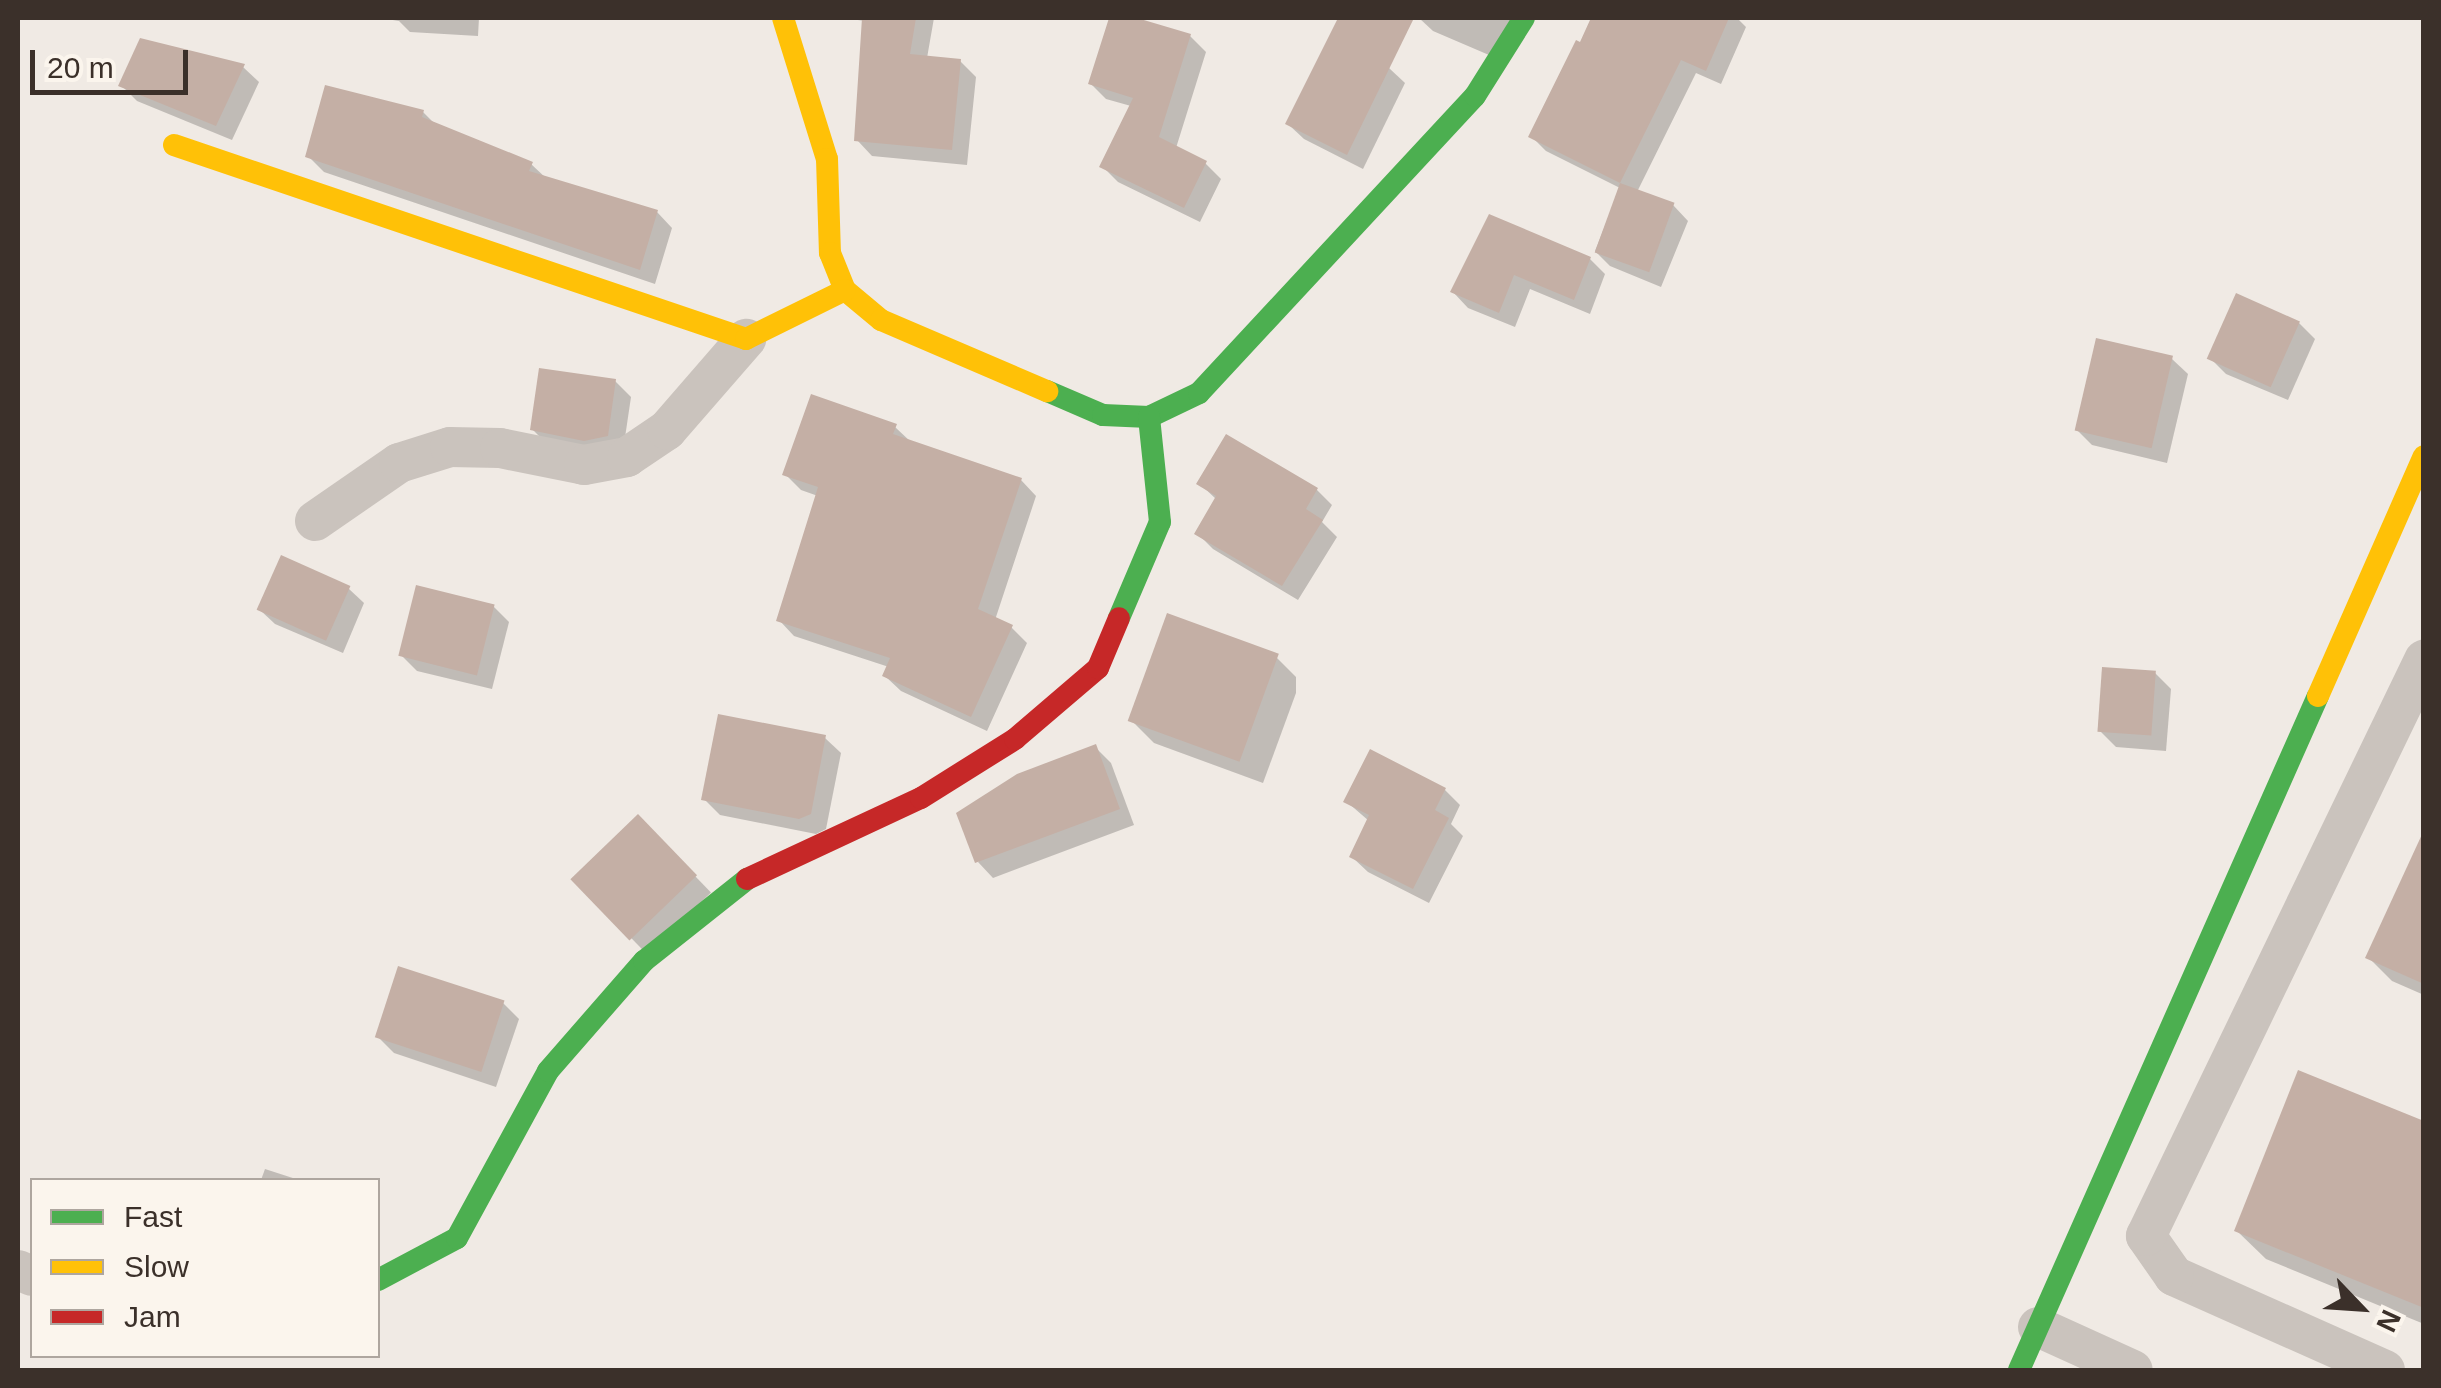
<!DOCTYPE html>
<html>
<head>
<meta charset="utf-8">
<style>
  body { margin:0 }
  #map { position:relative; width:2441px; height:1388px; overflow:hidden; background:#f0eae4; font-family:Helvetica,sans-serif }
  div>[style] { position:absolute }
  .shadow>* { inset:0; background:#0003; transform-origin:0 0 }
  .building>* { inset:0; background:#c4afa5; transform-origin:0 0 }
  .street>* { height:40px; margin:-20px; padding:0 20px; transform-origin:20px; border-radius:20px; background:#cac3bd }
  .fast>* { height:22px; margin:-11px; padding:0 11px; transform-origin:11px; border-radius:11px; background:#4caf50 }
  .slow>* { height:22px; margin:-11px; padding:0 11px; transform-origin:11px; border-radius:11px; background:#ffc107 }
  .jam>* { height:22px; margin:-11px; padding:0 11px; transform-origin:11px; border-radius:11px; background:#c62828 }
  span { translate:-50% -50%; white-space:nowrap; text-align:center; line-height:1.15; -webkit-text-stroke:9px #fbf5ed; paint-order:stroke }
  .frame { position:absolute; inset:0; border:20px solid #3b302a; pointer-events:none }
  .legend { position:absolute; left:30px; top:1178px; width:350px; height:180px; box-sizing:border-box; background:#fbf5ed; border:2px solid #aea69f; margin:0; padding:12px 18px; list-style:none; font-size:30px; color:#3b302a }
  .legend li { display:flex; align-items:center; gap:20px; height:50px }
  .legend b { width:50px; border:2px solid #aea69f }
  .north { position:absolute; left:2311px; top:1258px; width:100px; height:100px; -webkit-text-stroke:8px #fbf5ed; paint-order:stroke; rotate:115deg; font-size:28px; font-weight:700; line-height:40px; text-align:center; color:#3b302a }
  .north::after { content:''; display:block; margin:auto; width:35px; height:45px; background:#3b302a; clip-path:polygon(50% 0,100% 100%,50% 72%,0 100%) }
  .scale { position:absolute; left:30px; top:50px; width:158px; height:45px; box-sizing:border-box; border:5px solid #3b302a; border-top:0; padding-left:12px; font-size:30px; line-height:35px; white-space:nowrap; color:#3b302a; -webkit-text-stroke:8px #fbf5ed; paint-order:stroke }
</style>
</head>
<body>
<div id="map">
  <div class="shadow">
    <div style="clip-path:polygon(380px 18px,479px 18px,478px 36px,410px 32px,399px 21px)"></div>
    <div style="clip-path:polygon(843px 18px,934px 18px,927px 58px,960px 61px,976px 77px,967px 165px,872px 156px,857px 140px,865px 21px)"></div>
    <div style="clip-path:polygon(1112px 18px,1129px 18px,1190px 36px,1206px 52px,1176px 148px,1205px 163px,1221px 179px,1200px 222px,1118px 182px,1102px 166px,1131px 106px,1106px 99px,1090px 83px)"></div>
    <div style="clip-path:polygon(1419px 18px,1512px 18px,1489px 55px,1433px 31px)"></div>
    <div style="clip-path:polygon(1594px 18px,1737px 18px,1746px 27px,1721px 84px,1696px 73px,1637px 192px,1673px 205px,1688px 221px,1661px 287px,1610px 266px,1595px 251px,1620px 188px,1546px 151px,1531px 136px)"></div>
    <div style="clip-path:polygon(243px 67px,259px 82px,232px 140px,137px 101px,121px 85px)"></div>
    <div style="clip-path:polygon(1389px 68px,1405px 83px,1363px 169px,1304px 139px,1288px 124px)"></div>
    <div style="clip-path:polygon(423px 112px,437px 126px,531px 164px,547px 179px,657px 212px,672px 228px,655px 284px,324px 172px,308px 156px)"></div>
    <div style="clip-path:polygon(1490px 218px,1590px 259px,1605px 274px,1590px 314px,1530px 289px,1515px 327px,1468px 308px,1453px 292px)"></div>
    <div style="clip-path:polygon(2237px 297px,2299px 323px,2315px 339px,2288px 400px,2226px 374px,2210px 358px)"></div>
    <div style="clip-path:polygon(2172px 359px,2188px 374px,2167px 463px,2092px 445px,2076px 429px)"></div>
    <div style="clip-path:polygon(615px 381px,631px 397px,623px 451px,548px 445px,532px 429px)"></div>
    <div style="clip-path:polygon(895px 427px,912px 443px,1021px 480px,1036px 496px,995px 620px,1011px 627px,1027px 643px,987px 731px,901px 691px,885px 676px,889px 667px,794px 636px,779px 620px,818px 496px,801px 490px,785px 474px)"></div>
    <div style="clip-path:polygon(1199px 483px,1317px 490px,1332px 505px,1322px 522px,1337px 537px,1298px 600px,1213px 549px,1197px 533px,1217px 500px)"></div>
    <div style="clip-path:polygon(348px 588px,364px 603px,343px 653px,275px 624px,259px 609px)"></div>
    <div style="clip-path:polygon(493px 606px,509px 622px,492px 689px,417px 671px,401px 655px)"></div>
    <div style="clip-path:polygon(1272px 653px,1296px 677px,1296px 693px,1263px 783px,1154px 743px,1131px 720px)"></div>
    <div style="clip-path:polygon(2155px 673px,2171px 689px,2166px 751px,2116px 747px,2100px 731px)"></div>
    <div style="clip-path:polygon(825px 738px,841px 753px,826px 829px,816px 834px,720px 815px,704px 799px)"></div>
    <div style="clip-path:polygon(1095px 747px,1111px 763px,1134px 825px,993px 878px,978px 862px)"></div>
    <div style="clip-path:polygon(1445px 790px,1460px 805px,1451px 824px,1463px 836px,1429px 903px,1368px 872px,1352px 857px,1369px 821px,1347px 802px)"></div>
    <div style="left:638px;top:817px;width:105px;height:89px;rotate:46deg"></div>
    <div style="clip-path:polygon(2424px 841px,2424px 995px,2392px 981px,2368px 957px)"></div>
    <div style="clip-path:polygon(503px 1003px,519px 1019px,496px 1087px,394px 1053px,378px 1037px)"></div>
    <div style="clip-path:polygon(2424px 1124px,2424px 1324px,2266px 1259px,2236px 1230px)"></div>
    <div style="clip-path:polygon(265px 1169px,299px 1180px,261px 1180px)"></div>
  </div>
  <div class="building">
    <div style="clip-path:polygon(862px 18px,916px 18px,910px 54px,961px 59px,952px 150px,854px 141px)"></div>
    <div style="clip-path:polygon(1109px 18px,1137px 18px,1191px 34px,1159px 137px,1207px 161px,1184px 208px,1099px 167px,1133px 98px,1088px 84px)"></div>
    <div style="clip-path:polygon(1338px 18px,1414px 18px,1347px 155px,1285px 124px)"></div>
    <div style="clip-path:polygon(1585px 18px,1729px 18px,1706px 71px,1681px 60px,1620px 183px,1528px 137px,1576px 40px,1580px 42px,1590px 20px)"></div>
    <div style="clip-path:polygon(140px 38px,245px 64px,216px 126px,118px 86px)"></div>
    <div style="clip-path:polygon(325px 85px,424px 110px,422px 117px,533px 162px,529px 171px,658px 210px,640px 270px,305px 157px)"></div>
    <div style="left:1620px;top:183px;width:58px;height:74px;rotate:20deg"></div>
    <div style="clip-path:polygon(1489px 214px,1591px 257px,1574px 300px,1514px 275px,1499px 313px,1450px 292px)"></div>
    <div style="left:2236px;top:293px;width:70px;height:72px;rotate:24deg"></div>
    <div style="left:2096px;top:338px;width:79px;height:95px;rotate:13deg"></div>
    <div style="clip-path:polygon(539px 368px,616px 379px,608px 436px,584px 441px,530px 430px)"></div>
    <div style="clip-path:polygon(811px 394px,897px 424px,893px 434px,1022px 478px,978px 609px,1013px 625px,971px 717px,882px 676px,890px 658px,776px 621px,818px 487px,782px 475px)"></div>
    <div style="clip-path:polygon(1226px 434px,1318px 488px,1306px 509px,1323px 520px,1282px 586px,1194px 534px,1216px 496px,1196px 484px)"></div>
    <div style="left:281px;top:555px;width:76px;height:60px;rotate:24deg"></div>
    <div style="left:416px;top:585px;width:81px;height:73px;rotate:14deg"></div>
    <div style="left:1167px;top:613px;width:119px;height:115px;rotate:20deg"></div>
    <div style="left:2102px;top:667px;width:54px;height:65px;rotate:4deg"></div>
    <div style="clip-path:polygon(718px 714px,826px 735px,811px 814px,799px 819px,701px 800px)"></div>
    <div style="clip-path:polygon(1096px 744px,1120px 809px,975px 863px,956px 813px,1017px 774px)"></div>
    <div style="clip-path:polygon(1370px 749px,1446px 788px,1435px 810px,1449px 818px,1413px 889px,1349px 857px,1369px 815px,1343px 802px)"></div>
    <div style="left:638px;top:814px;width:85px;height:94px;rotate:46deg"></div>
    <div style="clip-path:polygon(2424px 830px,2424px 984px,2365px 958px)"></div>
    <div style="left:398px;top:966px;width:112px;height:75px;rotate:18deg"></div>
    <div style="clip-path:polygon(2298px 1070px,2424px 1121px,2424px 1308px,2234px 1231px)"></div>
  </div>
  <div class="street">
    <div style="left:315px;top:521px;width:102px;rotate:-34.6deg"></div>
    <div style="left:399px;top:463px;width:53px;rotate:-17.4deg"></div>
    <div style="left:450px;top:447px;width:50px;rotate:1.1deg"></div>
    <div style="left:500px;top:448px;width:86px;rotate:11.4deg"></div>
    <div style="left:584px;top:465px;width:44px;rotate:-10.5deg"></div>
    <div style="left:627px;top:457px;width:48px;rotate:-34deg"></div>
    <div style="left:667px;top:430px;width:121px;rotate:-49deg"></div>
    <div style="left:18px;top:1270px;width:15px;rotate:23deg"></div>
    <div style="left:2038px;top:1327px;width:104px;rotate:24.4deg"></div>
    <div style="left:2385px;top:1370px;width:231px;rotate:-156deg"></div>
    <div style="left:2174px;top:1276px;width:49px;rotate:-125deg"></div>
    <div style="left:2146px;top:1236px;width:640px;rotate:-64.24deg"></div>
  </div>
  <div class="fast">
    <div style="left:1047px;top:391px;width:61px;rotate:23.2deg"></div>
    <div style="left:1103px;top:415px;width:46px;rotate:2.5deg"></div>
    <div style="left:1149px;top:417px;width:55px;rotate:-25.6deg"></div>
    <div style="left:1199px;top:393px;width:405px;rotate:-47.1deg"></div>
    <div style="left:1475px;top:96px;width:92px;rotate:-57.9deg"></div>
    <div style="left:1119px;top:618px;width:104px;rotate:-66.9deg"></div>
    <div style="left:1160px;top:522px;width:106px;rotate:-96deg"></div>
    <div style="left:378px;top:1280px;width:89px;rotate:-28deg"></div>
    <div style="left:457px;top:1238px;width:190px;rotate:-61.4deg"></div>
    <div style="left:548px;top:1071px;width:146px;rotate:-48.9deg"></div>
    <div style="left:644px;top:961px;width:132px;rotate:-38.5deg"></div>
    <div style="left:2019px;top:1370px;width:737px;rotate:-66.08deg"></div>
  </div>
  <div class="slow">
    <div style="left:783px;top:18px;width:148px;rotate:72.7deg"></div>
    <div style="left:827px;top:159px;width:94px;rotate:88.2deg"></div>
    <div style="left:830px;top:253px;width:40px;rotate:68deg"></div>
    <div style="left:845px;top:290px;width:47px;rotate:39.8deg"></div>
    <div style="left:881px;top:320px;width:181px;rotate:23.2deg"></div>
    <div style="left:174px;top:145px;width:604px;rotate:18.73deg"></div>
    <div style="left:746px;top:339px;width:110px;rotate:-26.3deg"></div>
    <div style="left:2318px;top:696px;width:262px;rotate:-66.2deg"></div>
  </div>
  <div class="jam">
    <div style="left:747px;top:879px;width:192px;rotate:-25deg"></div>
    <div style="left:921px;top:798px;width:111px;rotate:-32.1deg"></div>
    <div style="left:1015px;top:739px;width:109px;rotate:-40.5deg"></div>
    <div style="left:1098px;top:668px;width:54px;rotate:-67.2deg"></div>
  </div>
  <div class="frame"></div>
  <ul class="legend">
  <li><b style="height:12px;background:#4caf50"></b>Fast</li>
  <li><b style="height:12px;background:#ffc107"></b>Slow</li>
  <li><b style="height:12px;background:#c62828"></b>Jam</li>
  </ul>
  <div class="north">N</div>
  <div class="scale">20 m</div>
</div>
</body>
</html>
